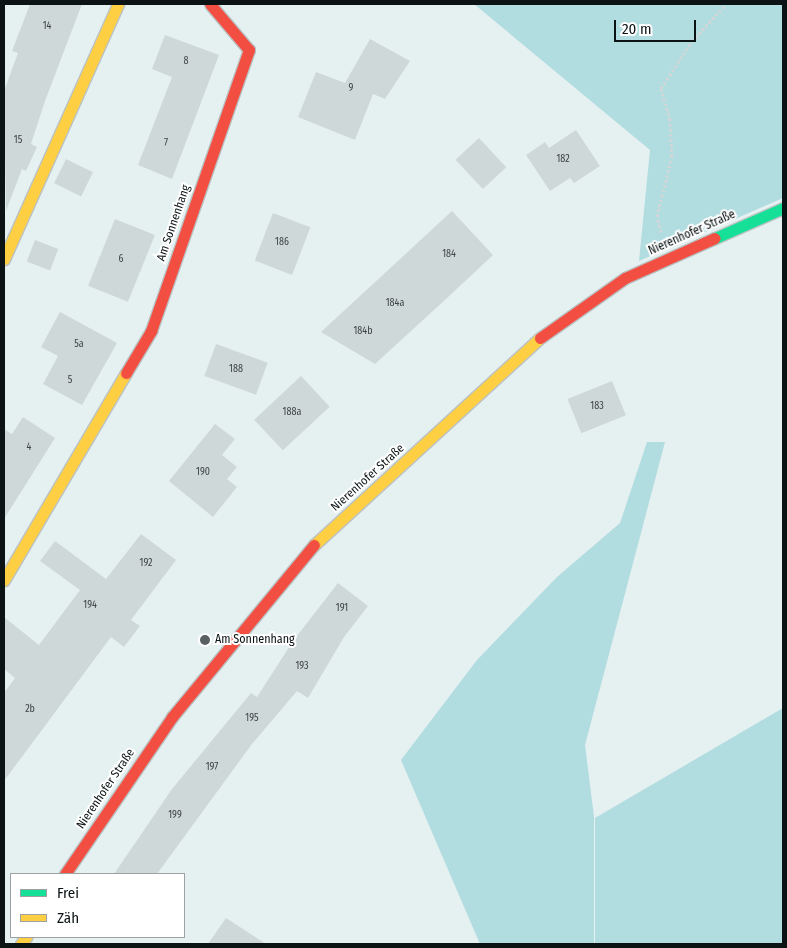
<!DOCTYPE html>
<html>
<head>
<meta charset="utf-8">
<style>
  body { margin:0 }
  #map { position:relative; width:787px; height:948px; overflow:hidden; background:#e5f0f1; font-family:"Fira Sans Condensed",sans-serif }
  div>[style] { position:absolute }
  .green>* { inset:0; background:#b1dce0 }
  .building>* { inset:0; background:#cfd8d9; transform-origin:0 0 }
  .path>* { height:3px; margin-top:-1.5px; transform-origin:0; background:repeating-linear-gradient(90deg,#d2d6d7 0 2.5px,transparent 0 5px) }
  .roads { filter:drop-shadow(1px 0 #bac2c3) drop-shadow(-1px 0 #bac2c3) drop-shadow(0 1px #bac2c3) drop-shadow(0 -1px #bac2c3) }
  .fast>* { height:11px; margin:-5.5px; padding:0 5.5px; transform-origin:5.5px; border-radius:5.5px; background:#16e098 }
  .slow>* { height:11px; margin:-5.5px; padding:0 5.5px; transform-origin:5.5px; border-radius:5.5px; background:#ffcf43 }
  .jam>* { height:11px; margin:-5.5px; padding:0 5.5px; transform-origin:5.5px; border-radius:5.5px; background:#f24e42 }
  .dots>* { width:14px; height:14px; translate:-50% -50%; box-sizing:border-box; border:2px solid #fff; border-radius:50% }
  span { translate:-50% -50%; white-space:nowrap; text-align:center; line-height:1.15; -webkit-text-stroke:4px #fff; paint-order:stroke }
  .number-label { font-size:10px; color:#3e4546 }
  .number-label span { -webkit-text-stroke-width:0 }
  .street-label { font-size:12px; color:#0c1314 }
  .poi-label { font-size:12px; color:#0c1314 }
  .left { translate:0 -50%; text-align:left }
  .frame { position:absolute; inset:0; border:5px solid #0c1314; pointer-events:none }
  .legend { position:absolute; left:10px; top:873px; width:175px; height:65px; box-sizing:border-box; background:#fff; border:1px solid #9ea1a1; margin:0; padding:6px 9px; list-style:none; font-size:15px; color:#0c1314 }
  .legend li { display:flex; align-items:center; gap:10px; height:25px }
  .legend b { width:25px; border:1px solid #9ea1a1 }
  .scale { position:absolute; left:614px; top:20px; width:82px; height:22px; box-sizing:border-box; border:2px solid #0c1314; border-top:0; padding-left:6px; font-size:15px; line-height:18px; white-space:nowrap; color:#0c1314; -webkit-text-stroke:4px #fff; paint-order:stroke }
</style>
</head>
<body>
<div id="map">
  <div class="green">
    <div style="clip-path:polygon(474px 4px,783px 4px,783px 198px,639px 261px,650px 150px)"></div>
    <div style="clip-path:polygon(647px 442px,665px 442px,585px 745px,594px 817px,594px 944px,480px 944px,401px 760px,477px 660px,557px 577px,620px 523px)"></div>
    <div style="clip-path:polygon(783px 708px,783px 944px,595px 944px,595px 818px)"></div>
  </div>
  <div class="building">
    <div style="clip-path:polygon(30px 4px,82px 4px,45px 101px,31px 144px,37px 147px,26px 171px,22px 169px,6px 211px,4px 91px,18px 53px,12px 51px)"></div>
    <div style="clip-path:polygon(165px 35px,219px 55px,172px 179px,138px 165px,172px 77px,152px 69px)"></div>
    <div style="clip-path:polygon(370px 39px,410px 61px,385px 99px,373px 94px,355px 140px,298px 117px,316px 72px,345px 83px)"></div>
    <div style="clip-path:polygon(576px 130px,600px 166px,574px 183px,570px 178px,550px 191px,526px 155px,545px 142px,549px 148px)"></div>
    <div style="left:479px;top:138px;width:40px;height:32px;rotate:47deg"></div>
    <div style="left:66px;top:159px;width:30px;height:27px;rotate:26deg"></div>
    <div style="clip-path:polygon(452px 211px,493px 255px,446px 299px,375px 364px,321px 332px)"></div>
    <div style="left:273px;top:213px;width:40px;height:51px;rotate:21deg"></div>
    <div style="left:115px;top:219px;width:43px;height:72px;rotate:22deg"></div>
    <div style="left:35px;top:240px;width:25px;height:23px;rotate:21deg"></div>
    <div style="clip-path:polygon(60px 312px,117px 343px,82px 405px,43px 384px,58px 356px,41px 347px)"></div>
    <div style="left:216px;top:344px;width:55px;height:34px;rotate:20deg"></div>
    <div style="left:301px;top:376px;width:42px;height:64px;rotate:47deg"></div>
    <div style="left:612px;top:381px;width:37px;height:48px;rotate:68deg"></div>
    <div style="clip-path:polygon(23px 417px,55px 438px,4px 519px,4px 429px,12px 434px)"></div>
    <div style="clip-path:polygon(215px 424px,235px 439px,222px 455px,237px 467px,227px 479px,237px 487px,213px 517px,169px 481px)"></div>
    <div style="clip-path:polygon(141px 534px,176px 560px,131px 620px,140px 626px,124px 647px,111px 637px,4px 781px,4px 693px,15px 678px,4px 669px,4px 617px,39px 645px,80px 590px,40px 561px,55px 541px,106px 579px)"></div>
    <div style="clip-path:polygon(338px 583px,368px 606px,344px 637px,308px 698px,297px 691px,252px 744px,157px 874px,114px 874px,172px 789px,251px 693px,257px 697px,293px 641px)"></div>
    <div style="clip-path:polygon(226px 918px,266px 944px,208px 944px)"></div>
  </div>
  <div class="path">
    <div style="left:661px;top:232px;width:16px;rotate:-104deg"></div>
    <div style="left:657px;top:216px;width:62px;rotate:-76deg"></div>
    <div style="left:672px;top:156px;width:36px;rotate:-93deg"></div>
    <div style="left:670px;top:120px;width:33px;rotate:-106deg"></div>
    <div style="left:661px;top:88px;width:56px;rotate:-56.6deg"></div>
    <div style="left:692px;top:41px;width:50px;rotate:-47.4deg"></div>
  </div>
  <div class="roads">
    <div class="fast">
      <div style="left:715px;top:238px;width:74px;rotate:-23.8deg"></div>
    </div>
    <div class="slow">
      <div style="left:4px;top:259px;width:279px;rotate:-65.9deg"></div>
      <div style="left:314px;top:545px;width:306px;rotate:-42.5deg"></div>
      <div style="left:4px;top:580px;width:240px;rotate:-59.5deg"></div>
      <div style="left:21px;top:944px;width:9px;rotate:-54deg"></div>
    </div>
    <div class="jam">
      <div style="left:540px;top:338px;width:104px;rotate:-35.2deg"></div>
      <div style="left:625px;top:278px;width:98px;rotate:-24deg"></div>
      <div style="left:126px;top:373px;width:49px;rotate:-59.2deg"></div>
      <div style="left:151px;top:331px;width:298px;rotate:-70.8deg"></div>
      <div style="left:249px;top:50px;width:60px;rotate:-130.3deg"></div>
      <div style="left:65px;top:874px;width:190px;rotate:-55.7deg"></div>
      <div style="left:172px;top:717px;width:223px;rotate:-50.5deg"></div>
    </div>
  </div>
  <div class="dots">
    <div style="left:205px;top:640px;background:#586061"></div>
  </div>
  <div class="number-label">
    <span style="left:47px;top:27px">14</span>
    <span style="left:186px;top:62px">8</span>
    <span style="left:351px;top:89px">9</span>
    <span style="left:18px;top:141px">15</span>
    <span style="left:166px;top:144px">7</span>
    <span style="left:563px;top:160px">182</span>
    <span style="left:282px;top:243px">186</span>
    <span style="left:449px;top:255px">184</span>
    <span style="left:121px;top:260px">6</span>
    <span style="left:395px;top:304px">184a</span>
    <span style="left:363px;top:332px">184b</span>
    <span style="left:79px;top:345px">5a</span>
    <span style="left:236px;top:370px">188</span>
    <span style="left:70px;top:381px">5</span>
    <span style="left:597px;top:407px">183</span>
    <span style="left:292px;top:413px">188a</span>
    <span style="left:29px;top:448px">4</span>
    <span style="left:203px;top:473px">190</span>
    <span style="left:146px;top:564px">192</span>
    <span style="left:90px;top:606px">194</span>
    <span style="left:342px;top:609px">191</span>
    <span style="left:302px;top:667px">193</span>
    <span style="left:30px;top:710px">2b</span>
    <span style="left:252px;top:719px">195</span>
    <span style="left:212px;top:768px">197</span>
    <span style="left:175px;top:816px">199</span>
  </div>
  <div class="street-label">
    <span style="left:174px;top:223px;rotate:-71deg">Am Sonnenhang</span>
    <span style="left:692px;top:233px;rotate:-24deg">Nierenhofer Straße</span>
    <span style="left:368px;top:478px;rotate:-42deg">Nierenhofer Straße</span>
    <span style="left:106px;top:789px;rotate:-56deg">Nierenhofer Straße</span>
  </div>
  <div class="poi-label">
    <span class="left" style="left:215px;top:640px">Am Sonnenhang</span>
  </div>
  <div class="frame"></div>
  <ul class="legend">
  <li><b style="height:6px;background:#16e098"></b>Frei</li>
  <li><b style="height:6px;background:#ffcf43"></b>Zäh</li>
  </ul>
  <div class="scale">20 m</div>
</div>
</body>
</html>
